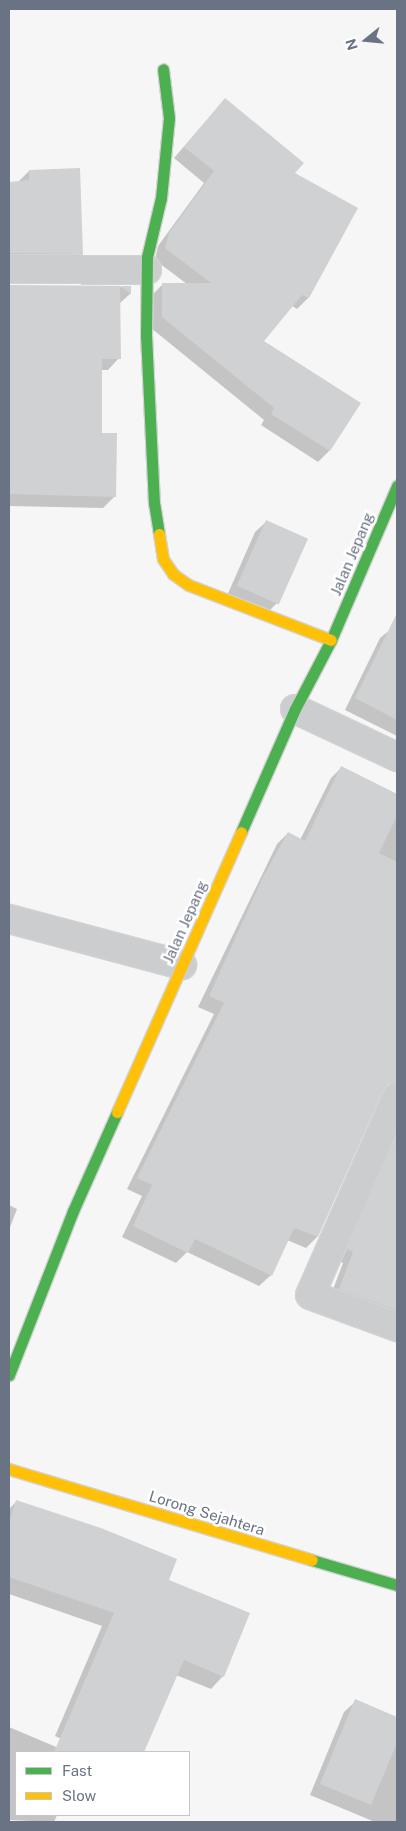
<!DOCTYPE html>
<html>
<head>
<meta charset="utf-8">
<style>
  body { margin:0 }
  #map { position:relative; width:406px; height:1831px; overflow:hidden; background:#f6f6f6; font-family:"Public Sans",sans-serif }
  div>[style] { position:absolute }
  .shadow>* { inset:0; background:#0003 }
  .building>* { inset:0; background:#d0d1d2; transform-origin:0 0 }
  .roads { filter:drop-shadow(1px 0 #d2d3d4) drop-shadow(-1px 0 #d2d3d4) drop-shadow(0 1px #d2d3d4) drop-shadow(0 -1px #d2d3d4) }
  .street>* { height:28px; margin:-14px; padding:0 14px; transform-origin:14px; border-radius:14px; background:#cccdcf }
  .fast>* { height:11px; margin:-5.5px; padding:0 5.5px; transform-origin:5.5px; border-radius:5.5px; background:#4caf50 }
  .slow>* { height:11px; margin:-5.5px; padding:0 5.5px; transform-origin:5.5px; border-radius:5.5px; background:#ffc107 }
  span { translate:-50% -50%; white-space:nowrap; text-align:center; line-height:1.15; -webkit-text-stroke:5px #fff; paint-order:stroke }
  .street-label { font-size:15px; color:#697383 }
  .frame { position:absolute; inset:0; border:10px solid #697383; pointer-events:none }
  .legend { position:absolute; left:15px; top:1751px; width:175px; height:65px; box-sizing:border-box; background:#fff; border:1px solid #c3c7cd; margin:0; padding:6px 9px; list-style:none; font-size:15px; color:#697383 }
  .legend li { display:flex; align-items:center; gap:10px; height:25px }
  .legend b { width:25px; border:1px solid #c3c7cd }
  .north { position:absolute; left:341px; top:15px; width:50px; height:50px; -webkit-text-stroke:4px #fff; paint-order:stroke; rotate:253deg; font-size:14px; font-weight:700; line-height:20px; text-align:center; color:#697383 }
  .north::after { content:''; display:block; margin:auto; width:18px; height:22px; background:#697383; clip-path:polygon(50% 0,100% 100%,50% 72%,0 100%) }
</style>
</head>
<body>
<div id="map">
  <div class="shadow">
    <div style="clip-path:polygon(225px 99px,293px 174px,356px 209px,308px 298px,297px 309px,292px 306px,263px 342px,359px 403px,329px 451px,318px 462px,261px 425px,264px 420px,151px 328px,152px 295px,163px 284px,187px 284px,155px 260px,158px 246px,204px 183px,174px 158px)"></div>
    <div style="clip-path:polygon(29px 171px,82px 253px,71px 265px,9px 265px,9px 183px,18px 182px)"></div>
    <div style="clip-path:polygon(9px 286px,130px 287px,130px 294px,119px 304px,119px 358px,108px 370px,101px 370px,101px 434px,115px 496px,103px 508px,9px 506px)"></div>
    <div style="clip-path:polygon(267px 521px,278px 602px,267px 613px,226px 598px,255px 532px)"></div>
    <div style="clip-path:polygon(397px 624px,397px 736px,345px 710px,380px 638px)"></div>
    <div style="clip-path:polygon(342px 767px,397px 795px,397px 1071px,382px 1064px,366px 1126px,317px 1237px,306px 1248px,287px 1240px,271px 1275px,259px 1286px,187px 1252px,176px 1263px,122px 1237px,142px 1196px,127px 1189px,214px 1014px,198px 1007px,277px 844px,288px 833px,300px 840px,331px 778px)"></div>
    <div style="clip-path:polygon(397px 1139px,397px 1327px,329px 1300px,343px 1263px,337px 1260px,385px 1150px)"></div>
    <div style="clip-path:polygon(9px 1205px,17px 1209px,9px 1230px)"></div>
    <div style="clip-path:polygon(17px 1501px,223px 1676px,211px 1689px,176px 1675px,143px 1752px,91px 1752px,55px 1736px,102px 1626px,9px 1594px,9px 1509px)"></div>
    <div style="clip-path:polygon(356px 1701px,397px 1718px,397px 1822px,375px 1822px,310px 1795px,344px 1712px)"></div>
    <div style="clip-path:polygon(9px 1727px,68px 1752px,16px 1752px,16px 1815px,57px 1815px,54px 1822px,9px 1820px)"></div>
  </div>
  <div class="building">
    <div style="clip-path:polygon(225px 98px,304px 163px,295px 173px,358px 208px,309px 298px,302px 295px,264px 341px,361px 403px,330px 451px,271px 414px,274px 408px,162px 317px,162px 283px,211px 283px,165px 248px,169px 233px,214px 171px,184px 147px)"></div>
    <div style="clip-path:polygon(80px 168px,83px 254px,9px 253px,9px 182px,29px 180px,29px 170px)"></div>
    <div style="clip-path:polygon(9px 285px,131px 286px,131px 294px,120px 286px,121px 359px,102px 359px,102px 433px,117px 433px,116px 497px,9px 494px)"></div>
    <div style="left:266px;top:520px;width:46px;height:72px;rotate:24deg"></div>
    <div style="clip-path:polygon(397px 613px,397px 720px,355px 698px)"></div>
    <div style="clip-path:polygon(341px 766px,397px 794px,397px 816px,379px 853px,397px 862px,397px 1082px,388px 1084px,383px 1091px,318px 1237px,294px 1228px,272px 1276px,195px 1239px,188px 1253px,133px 1226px,152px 1185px,137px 1178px,224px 1003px,209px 996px,263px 877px,288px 832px,305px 841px)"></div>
    <div style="clip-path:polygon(397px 1135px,397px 1310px,339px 1289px,353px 1252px,347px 1249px)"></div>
    <div style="clip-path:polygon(16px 1500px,101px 1528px,177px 1559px,169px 1580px,250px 1613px,224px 1677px,184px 1660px,144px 1752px,54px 1752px,114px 1613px,9px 1577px,9px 1523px)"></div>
    <div style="clip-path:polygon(355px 1699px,397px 1717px,397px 1743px,371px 1805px,320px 1784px)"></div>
  </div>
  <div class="roads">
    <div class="street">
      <div style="left:9px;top:269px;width:138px;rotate:0.4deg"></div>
      <div style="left:295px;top:709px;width:113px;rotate:25.2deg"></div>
      <div style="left:9px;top:919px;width:179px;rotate:14.9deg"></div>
      <div style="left:397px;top:1097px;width:216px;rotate:113.7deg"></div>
      <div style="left:310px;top:1295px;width:93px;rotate:20.2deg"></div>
    </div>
    <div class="fast">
      <div style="left:159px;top:534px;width:30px;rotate:-99deg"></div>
      <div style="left:154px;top:504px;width:168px;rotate:-92.7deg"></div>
      <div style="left:146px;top:336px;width:79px;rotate:-89.3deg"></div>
      <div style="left:147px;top:257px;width:61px;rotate:-76.7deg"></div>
      <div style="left:161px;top:198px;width:80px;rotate:-84.3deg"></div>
      <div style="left:169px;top:118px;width:49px;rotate:-97deg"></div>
      <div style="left:241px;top:832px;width:134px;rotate:-66.3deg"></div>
      <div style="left:295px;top:709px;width:78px;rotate:-62.4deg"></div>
      <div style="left:331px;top:640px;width:168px;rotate:-66.8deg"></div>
      <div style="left:9px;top:1375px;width:176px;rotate:-68.7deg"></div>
      <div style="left:73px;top:1211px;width:108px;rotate:-66deg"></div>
      <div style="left:312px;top:1560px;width:89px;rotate:16.4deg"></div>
    </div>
    <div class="slow">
      <div style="left:159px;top:534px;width:25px;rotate:81deg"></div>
      <div style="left:163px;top:559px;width:18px;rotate:56deg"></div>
      <div style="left:173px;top:574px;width:19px;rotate:35deg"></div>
      <div style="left:189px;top:585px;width:152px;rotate:21.2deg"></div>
      <div style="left:117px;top:1112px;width:306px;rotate:-66.1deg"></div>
      <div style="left:9px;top:1469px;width:316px;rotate:16.7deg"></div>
    </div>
  </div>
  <div class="street-label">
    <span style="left:352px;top:554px;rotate:-67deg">Jalan Jepang</span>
    <span style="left:185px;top:922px;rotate:-66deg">Jalan Jepang</span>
    <span style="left:207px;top:1513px;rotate:17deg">Lorong Sejahtera</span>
  </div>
  <div class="frame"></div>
  <ul class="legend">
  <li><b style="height:6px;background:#4caf50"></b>Fast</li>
  <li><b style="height:6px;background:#ffc107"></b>Slow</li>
  </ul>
  <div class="north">N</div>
</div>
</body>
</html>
